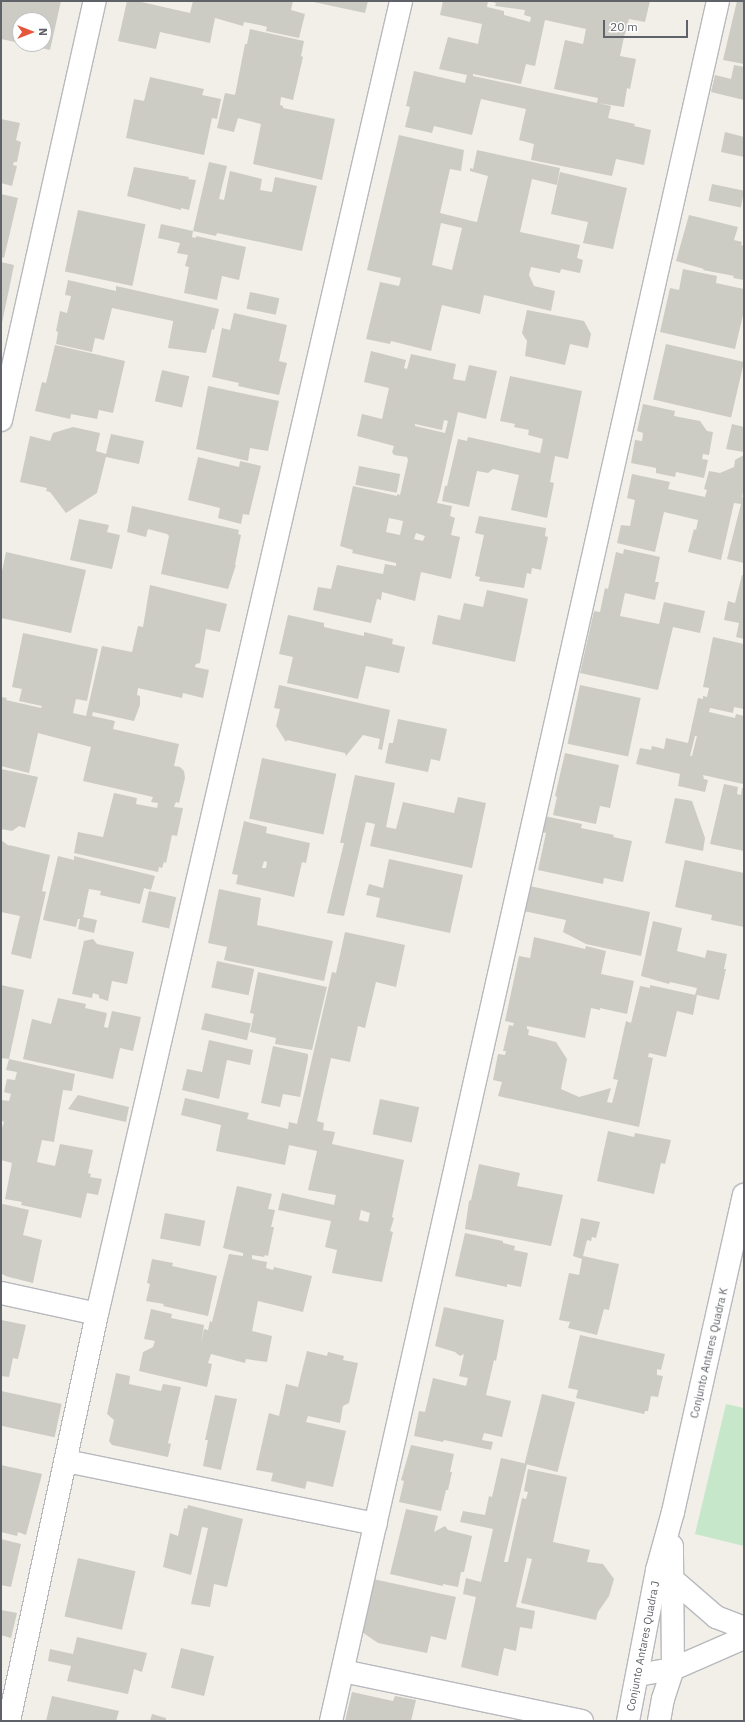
<!DOCTYPE html>
<html>
<head>
<meta charset="utf-8">
<style>
  body { margin:0 }
  #map { position:relative; width:745px; height:1722px; overflow:hidden; background:#f1efe8; font-family:"IBM Plex Sans",sans-serif }
  div>[style] { position:absolute }
  .green>* { inset:0; background:#c6e7c9 }
  .building>* { inset:0; background:#cccbc4; transform-origin:0 0 }
  .roads { filter:drop-shadow(1px 0 #b8b9be) drop-shadow(-1px 0 #b8b9be) drop-shadow(0 1px #b8b9be) drop-shadow(0 -1px #b8b9be) }
  .minor>* { height:22px; margin:-11px; padding:0 11px; transform-origin:11px; border-radius:11px; background:#fff }
  span { translate:-50% -50%; white-space:nowrap; text-align:center; line-height:1.15; -webkit-text-stroke:3.5px #fff; paint-order:stroke }
  .street-label { font-size:11px; color:#5f6268 }
  .frame { position:absolute; inset:0; border:2px solid #5f6268; pointer-events:none }
  .north { position:absolute; left:12px; top:12px; width:40px; height:40px; box-sizing:border-box; background:#fff; border:1px solid #bfc0c3; border-radius:50%; rotate:90deg; font-size:11px; font-weight:700; line-height:16px; text-align:center; color:#5f6268 }
  .north::after { content:''; display:block; margin:auto; width:14px; height:18px; background:#e5563a; clip-path:polygon(50% 0,100% 100%,50% 72%,0 100%) }
  .scale { position:absolute; left:603px; top:20px; width:85px; height:18px; box-sizing:border-box; border:2px solid #5f6268; border-top:0; padding-left:5px; font-size:12px; line-height:14px; white-space:nowrap; color:#5f6268; -webkit-text-stroke:3px #fff; paint-order:stroke }
</style>
</head>
<body>
<div id="map">
  <div class="green">
    <div style="clip-path:polygon(726px 1404px,744px 1408px,744px 1546px,695px 1534px)"></div>
  </div>
  <div class="building">
    <div style="clip-path:polygon(1px 1px,61px 1px,50px 50px,27px 45px,44px 44px,44px 20px,20px 20px,20px 43px,1px 39px)"></div>
    <div style="clip-path:polygon(127px 1px,137px 1px,190px 13px,193px 1px,293px 1px,291px 10px,305px 14px,299px 38px,266px 31px,267px 27px,260px 25px,244px 22px,243px 26px,215px 18px,210px 43px,160px 32px,156px 49px,118px 41px)"></div>
    <div style="clip-path:polygon(309px 1px,368px 1px,365px 13px)"></div>
    <div style="clip-path:polygon(443px 1px,488px 1px,487px 7px,504px 11px,504px 15px,530px 22px,531px 17px,524px 15px,525px 10px,495px 6px,496px 3px,489px 1px,650px 1px,645px 22px,629px 19px,624px 37px,620px 56px,636px 59px,630px 89px,627px 88px,624px 107px,597px 103px,598px 98px,554px 89px,565px 40px,583px 44px,586px 29px,545px 20px,535px 66px,526px 64px,521px 84px,473px 74px,473px 76px,611px 106px,608px 118px,635px 124px,634px 126px,651px 130px,644px 165px,616px 159px,612px 176px,531px 160px,534px 144px,519px 140px,526px 109px,481px 99px,472px 135px,434px 126px,432px 133px,405px 127px,410px 107px,406px 106px,414px 71px,465px 83px,467px 75px,439px 69px,448px 37px,478px 44px,482px 24px,440px 15px)"></div>
    <div style="clip-path:polygon(737px 1px,744px 1px,744px 64px,723px 60px)"></div>
    <div style="clip-path:polygon(250px 29px,304px 41px,301px 56px,303px 57px,293px 100px,281px 97px,280px 105px,283px 106px,283px 108px,335px 119px,322px 180px,253px 164px,261px 124px,238px 118px,234px 132px,217px 128px,225px 93px,235px 95px,245px 44px,247px 44px)"></div>
    <div style="clip-path:polygon(734px 65px,744px 67px,744px 100px,711px 92px,715px 75px,731px 79px)"></div>
    <div style="clip-path:polygon(150px 77px,204px 89px,202px 95px,221px 99px,217px 119px,212px 118px,204px 155px,126px 138px,134px 99px,144px 101px)"></div>
    <div style="clip-path:polygon(1px 119px,20px 123px,16px 140px,21px 142px,17px 162px,14px 162px,13px 165px,17px 166px,12px 186px,1px 183px)"></div>
    <div style="clip-path:polygon(725px 132px,744px 137px,744px 157px,721px 152px)"></div>
    <div style="clip-path:polygon(evenodd,399px 135px,464px 150px,461px 171px,450px 169px,440px 213px,472px 221px,477px 222px,488px 176px,470px 171px,470px 168px,473px 169px,477px 150px,560px 168px,557px 185px,532px 179px,520px 232px,580px 245px,577px 258px,583px 260px,580px 273px,561px 269px,560px 273px,531px 267px,529px 275px,534px 286px,555px 291px,551px 311px,484px 295px,480px 314px,442px 305px,431px 351px,391px 341px,390px 344px,366px 339px,380px 282px,399px 286px,401px 278px,367px 270px,399px 135px,441px 223px,462px 228px,452px 270px,432px 265px,441px 223px)"></div>
    <div style="clip-path:polygon(209px 162px,227px 166px,219px 199px,224px 200px,230px 171px,262px 179px,260px 190px,272px 192px,275px 177px,317px 186px,302px 251px,217px 233px,216px 236px,193px 231px)"></div>
    <div style="clip-path:polygon(134px 167px,189px 177px,188px 179px,196px 180px,189px 210px,181px 208px,181px 210px,127px 196px)"></div>
    <div style="clip-path:polygon(560px 172px,627px 188px,613px 249px,583px 243px,588px 222px,551px 214px)"></div>
    <div style="left:712px;top:184px;width:33px;height:17px;rotate:12deg"></div>
    <div style="clip-path:polygon(1px 194px,18px 198px,4px 258px,1px 257px)"></div>
    <div style="left:78px;top:210px;width:69px;height:63px;rotate:12deg"></div>
    <div style="clip-path:polygon(689px 215px,738px 227px,734px 240px,742px 242px,741px 245px,744px 246px,744px 280px,733px 278px,734px 276px,703px 270px,704px 269px,676px 261px)"></div>
    <div style="clip-path:polygon(161px 224px,193px 231px,192px 237px,196px 238px,196px 236px,246px 247px,239px 280px,222px 276px,217px 300px,184px 293px,189px 267px,185px 266px,188px 255px,177px 253px,180px 243px,158px 238px)"></div>
    <div style="clip-path:polygon(1px 262px,14px 265px,2px 323px,1px 323px)"></div>
    <div style="clip-path:polygon(683px 269px,717px 276px,716px 283px,744px 289px,744px 311px,735px 349px,660px 332px,670px 288px,679px 290px)"></div>
    <div style="clip-path:polygon(68px 280px,116px 291px,116px 286px,219px 309px,214px 330px,212px 329px,206px 353px,168px 348px,173px 322px,173px 321px,112px 308px,104px 340px,95px 338px,92px 352px,56px 344px,58px 332px,56px 331px,60px 311px,67px 313px,71px 296px,65px 295px)"></div>
    <div style="left:250px;top:292px;width:30px;height:17px;rotate:12deg"></div>
    <div style="clip-path:polygon(527px 310px,584px 321px,591px 334px,588px 348px,570px 344px,565px 365px,525px 356px,527px 341px,522px 333px)"></div>
    <div style="clip-path:polygon(234px 313px,287px 325px,279px 361px,287px 363px,279px 395px,238px 386px,239px 383px,212px 377px,222px 328px,230px 330px)"></div>
    <div style="left:666px;top:344px;width:80px;height:57px;rotate:13deg"></div>
    <div style="clip-path:polygon(55px 345px,125px 361px,113px 413px,99px 410px,97px 419px,71px 414px,70px 419px,35px 411px,42px 382px,46px 383px)"></div>
    <div style="clip-path:polygon(evenodd,371px 351px,406px 360px,404px 368px,407px 369px,411px 354px,456px 364px,453px 379px,465px 381px,469px 365px,497px 371px,486px 419px,458px 412px,440px 492px,437px 503px,452px 506px,450px 516px,455px 518px,451px 535px,460px 537px,451px 579px,421px 572px,415px 601px,382px 592px,381px 600px,377px 599px,371px 623px,313px 610px,318px 587px,331px 589px,337px 565px,383px 574px,385px 564px,396px 566px,396px 563px,352px 553px,353px 550px,340px 546px,353px 486px,397px 496px,397px 494px,400px 495px,408px 460px,407px 457px,394px 455px,392px 452px,394px 446px,357px 436px,362px 414px,382px 419px,389px 388px,364px 382px,371px 351px,444px 420px,448px 421px,445px 433px,415px 426px,415px 424px,442px 430px,444px 420px,371px 351px,389px 518px,403px 521px,400px 535px,386px 532px,389px 518px,371px 351px,416px 533px,425px 536px,423px 541px,414px 539px,416px 533px)"></div>
    <div style="left:162px;top:370px;width:28px;height:32px;rotate:13deg"></div>
    <div style="clip-path:polygon(510px 376px,582px 391px,568px 459px,555px 456px,550px 482px,554px 483px,547px 518px,511px 510px,519px 475px,493px 469px,488px 473px,477px 471px,469px 507px,442px 501px,445px 486px,447px 486px,458px 439px,467px 441px,468px 437px,540px 453px,543px 439px,528px 435px,529px 430px,514px 427px,515px 424px,500px 421px)"></div>
    <div style="clip-path:polygon(208px 386px,279px 401px,268px 451px,250px 448px,248px 461px,196px 449px)"></div>
    <div style="clip-path:polygon(643px 404px,675px 411px,674px 416px,700px 421px,707px 431px,713px 432px,709px 455px,703px 454px,702px 459px,708px 460px,704px 478px,676px 472px,675px 477px,656px 473px,656px 468px,631px 463px,635px 440px,642px 441px,643px 433px,637px 431px)"></div>
    <div style="clip-path:polygon(732px 424px,744px 427px,744px 452px,726px 449px)"></div>
    <div style="clip-path:polygon(73px 427px,100px 433px,96px 451px,106px 454px,111px 434px,144px 441px,139px 464px,106px 457px,97px 493px,66px 513px,50px 492px,46px 491px,47px 488px,20px 482px,30px 436px,50px 441px,53px 433px)"></div>
    <div style="clip-path:polygon(744px 455px,744px 489px,742px 497px,744px 498px,744px 563px,727px 559px,741px 504px,734px 503px,721px 560px,688px 552px,694px 529px,696px 530px,698px 520px,664px 512px,655px 552px,617px 543px,621px 525px,630px 526px,635px 500px,627px 498px,632px 474px,670px 482px,668px 489px,705px 497px,707px 490px,704px 489px,709px 471px,720px 473px,734px 467px,735px 460px)"></div>
    <div style="clip-path:polygon(198px 457px,239px 467px,240px 461px,261px 466px,249px 515px,243px 514px,241px 524px,218px 518px,220px 508px,188px 500px)"></div>
    <div style="left:359px;top:466px;width:42px;height:19px;rotate:11deg"></div>
    <div style="clip-path:polygon(132px 506px,239px 530px,238px 534px,241px 535px,235px 565px,236px 565px,228px 589px,161px 574px,169px 536px,167px 534px,148px 529px,146px 537px,127px 532px)"></div>
    <div style="clip-path:polygon(479px 516px,546px 528px,545px 536px,548px 537px,541px 570px,532px 568px,531px 574px,527px 573px,524px 588px,479px 581px,480px 577px,475px 576px,484px 535px,475px 533px)"></div>
    <div style="clip-path:polygon(79px 519px,109px 525px,107px 532px,120px 535px,112px 569px,70px 560px)"></div>
    <div style="clip-path:polygon(624px 549px,660px 557px,655px 582px,659px 582px,655px 600px,625px 593px,620px 616px,659px 624px,664px 602px,705px 611px,700px 633px,673px 627px,658px 690px,580px 673px,594px 611px,600px 612px,605px 588px,608px 589px,616px 552px,623px 554px)"></div>
    <div style="clip-path:polygon(6px 552px,86px 570px,71px 633px,1px 618px,1px 576px)"></div>
    <div style="clip-path:polygon(742px 575px,744px 575px,744px 639px,736px 637px,739px 623px,724px 620px,728px 601px,735px 603px)"></div>
    <div style="clip-path:polygon(150px 585px,227px 604px,220px 632px,206px 629px,200px 663px,196px 664px,195px 667px,209px 670px,203px 698px,183px 693px,182px 698px,138px 688px,137px 695px,140px 696px,140px 705px,134px 721px,93px 712px,92px 716px,115px 721px,113px 729px,179px 744px,174px 766px,180px 767px,184px 771px,185px 778px,179px 803px,176px 802px,174px 807px,183px 808px,177px 836px,172px 835px,166px 863px,164px 862px,162px 868px,159px 867px,158px 872px,74px 853px,78px 832px,103px 837px,114px 793px,137px 798px,136px 804px,157px 808px,158px 803px,151px 802px,153px 797px,83px 781px,91px 747px,38px 733px,29px 773px,1px 766px,1px 697px,7px 698px,6px 700px,41px 708px,42px 706px,19px 701px,22px 689px,12px 687px,23px 633px,98px 649px,87px 701px,76px 699px,73px 713px,86px 716px,102px 646px,132px 652px,138px 626px,143px 627px)"></div>
    <div style="clip-path:polygon(487px 590px,528px 599px,515px 662px,432px 644px,438px 615px,460px 620px,464px 603px,483px 607px)"></div>
    <div style="clip-path:polygon(288px 615px,324px 623px,324px 627px,364px 636px,364px 632px,393px 639px,392px 644px,405px 647px,399px 673px,366px 666px,358px 699px,287px 683px,293px 657px,279px 654px)"></div>
    <div style="clip-path:polygon(evenodd,713px 637px,744px 644px,744px 709px,734px 707px,733px 713px,710px 708px,709px 712px,735px 718px,736px 714px,744px 716px,744px 780px,743px 784px,703px 775px,704px 779px,708px 780px,705px 792px,678px 786px,680px 774px,636px 764px,640px 748px,651px 750px,652px 746px,664px 749px,666px 738px,688px 743px,698px 698px,703px 699px,703px 696px,707px 697px,709px 688px,703px 687px,713px 637px,695px 736px,697px 736px,692px 756px,690px 756px,695px 736px)"></div>
    <div style="clip-path:polygon(279px 685px,390px 710px,382px 750px,378px 749px,380px 739px,363px 735px,346px 756px,345px 753px,287px 740px,286px 742px,276px 726px,280px 709px,274px 708px)"></div>
    <div style="left:580px;top:685px;width:62px;height:60px;rotate:12deg"></div>
    <div style="clip-path:polygon(398px 719px,447px 729px,440px 761px,431px 759px,428px 772px,385px 763px,389px 743px,393px 743px)"></div>
    <div style="clip-path:polygon(565px 753px,619px 765px,610px 808px,600px 806px,596px 824px,553px 815px,557px 797px,555px 796px)"></div>
    <div style="left:262px;top:758px;width:76px;height:62px;rotate:12deg"></div>
    <div style="clip-path:polygon(1px 769px,38px 777px,25px 828px,19px 826px,12px 831px,1px 829px)"></div>
    <div style="clip-path:polygon(355px 775px,395px 783px,386px 827px,396px 829px,403px 802px,454px 813px,458px 797px,486px 803px,472px 868px,370px 846px,375px 824px,366px 822px,344px 916px,327px 913px,344px 843px,340px 843px)"></div>
    <div style="clip-path:polygon(724px 784px,738px 787px,737px 794px,741px 795px,742px 788px,744px 788px,744px 851px,710px 844px)"></div>
    <div style="clip-path:polygon(675px 798px,692px 801px,705px 838px,703px 851px,665px 843px)"></div>
    <div style="clip-path:polygon(540px 815px,582px 824px,581px 828px,614px 835px,613px 837px,632px 841px,623px 882px,604px 878px,603px 884px,538px 870px,546px 833px,537px 831px)"></div>
    <div style="clip-path:polygon(evenodd,244px 821px,267px 827px,266px 833px,310px 843px,306px 863px,302px 862px,294px 897px,236px 884px,238px 875px,232px 874px,244px 821px,264px 861px,267px 862px,266px 868px,262px 868px,264px 861px)"></div>
    <div style="clip-path:polygon(1px 840px,9px 846px,9px 845px,50px 855px,42px 891px,46px 892px,31px 959px,11px 954px,20px 916px,1px 912px)"></div>
    <div style="clip-path:polygon(58px 856px,74px 860px,74px 856px,155px 876px,151px 890px,144px 888px,140px 904px,100px 895px,101px 891px,89px 889px,83px 917px,97px 920px,94px 933px,78px 929px,80px 919px,78px 919px,76px 927px,43px 920px)"></div>
    <div style="clip-path:polygon(389px 859px,463px 875px,450px 933px,376px 917px,380px 898px,366px 895px,369px 884px,383px 888px)"></div>
    <div style="clip-path:polygon(685px 860px,744px 873px,744px 927px,711px 920px,712px 915px,675px 907px)"></div>
    <div style="clip-path:polygon(525px 885px,650px 912px,641px 956px,586px 944px,563px 932px,566px 920px,519px 910px)"></div>
    <div style="clip-path:polygon(219px 889px,261px 898px,257px 925px,333px 941px,324px 981px,224px 960px,227px 947px,208px 943px)"></div>
    <div style="left:149px;top:891px;width:28px;height:32px;rotate:13deg"></div>
    <div style="clip-path:polygon(653px 921px,682px 928px,677px 951px,705px 958px,707px 950px,727px 954px,724px 969px,726px 969px,719px 1000px,697px 995px,693px 1015px,677px 1011px,666px 1057px,649px 1053px,648px 1057px,653px 1058px,639px 1127px,498px 1096px,502px 1082px,493px 1080px,498px 1054px,505px 1055px,506px 1051px,503px 1051px,509px 1025px,513px 1026px,514px 1023px,505px 1021px,519px 956px,530px 958px,534px 937px,585px 949px,586px 946px,606px 951px,601px 974px,634px 981px,627px 1014px,600px 1008px,600px 1010px,591px 1008px,585px 1038px,527px 1026px,527px 1029px,529px 1030px,528px 1035px,556px 1042px,567px 1059px,561px 1089px,579px 1097px,611px 1088px,607px 1102px,612px 1103px,618px 1080px,613px 1079px,626px 1021px,631px 1023px,640px 986px,650px 988px,650px 985px,695px 995px,697px 988px,670px 982px,669px 984px,641px 976px)"></div>
    <div style="clip-path:polygon(evenodd,345px 932px,405px 945px,396px 987px,376px 982px,365px 1028px,358px 1026px,350px 1062px,331px 1058px,317px 1121px,324px 1123px,323px 1130px,335px 1132px,332px 1144px,404px 1160px,392px 1217px,394px 1218px,390px 1231px,393px 1232px,382px 1282px,332px 1273px,337px 1250px,325px 1247px,331px 1221px,278px 1210px,282px 1193px,334px 1205px,336px 1195px,308px 1190px,317px 1151px,289px 1145px,285px 1165px,216px 1151px,221px 1125px,181px 1115px,185px 1098px,249px 1113px,247px 1119px,288px 1129px,289px 1122px,297px 1124px,332px 972px,336px 973px,345px 932px,361px 1210px,370px 1213px,368px 1222px,359px 1220px,361px 1210px)"></div>
    <div style="clip-path:polygon(93px 939px,97px 944px,134px 952px,127px 984px,112px 981px,108px 1001px,99px 998px,99px 995px,93px 993px,92px 998px,72px 994px,84px 941px)"></div>
    <div style="left:217px;top:961px;width:38px;height:27px;rotate:12deg"></div>
    <div style="clip-path:polygon(258px 972px,327px 987px,312px 1050px,275px 1044px,276px 1038px,250px 1032px,254px 1014px,250px 1013px)"></div>
    <div style="clip-path:polygon(1px 985px,24px 990px,9px 1059px,1px 1058px)"></div>
    <div style="clip-path:polygon(58px 998px,86px 1004px,85px 1008px,107px 1013px,104px 1027px,108px 1028px,112px 1011px,141px 1017px,133px 1051px,120px 1048px,113px 1079px,23px 1059px,32px 1019px,51px 1024px)"></div>
    <div style="left:205px;top:1013px;width:47px;height:17px;rotate:13deg"></div>
    <div style="clip-path:polygon(209px 1040px,253px 1050px,250px 1065px,227px 1060px,219px 1099px,182px 1090px,187px 1069px,202px 1072px)"></div>
    <div style="clip-path:polygon(273px 1046px,308px 1054px,308px 1058px,300px 1097px,283px 1094px,280px 1107px,261px 1103px)"></div>
    <div style="clip-path:polygon(9px 1059px,75px 1074px,72px 1091px,63px 1090px,54px 1142px,42px 1140px,37px 1162px,55px 1166px,60px 1144px,93px 1150px,88px 1173px,91px 1174px,90px 1177px,102px 1179px,98px 1195px,87px 1193px,81px 1218px,21px 1205px,22px 1202px,5px 1199px,12px 1163px,1px 1160px,1px 1131px,4px 1122px,1px 1120px,1px 1100px,9px 1101px,11px 1094px,4px 1092px,7px 1079px,15px 1080px,17px 1072px,6px 1070px)"></div>
    <div style="clip-path:polygon(78px 1095px,129px 1107px,126px 1122px,68px 1109px)"></div>
    <div style="left:380px;top:1099px;width:40px;height:36px;rotate:12deg"></div>
    <div style="clip-path:polygon(608px 1131px,634px 1137px,635px 1133px,671px 1140px,665px 1164px,661px 1163px,654px 1194px,597px 1181px)"></div>
    <div style="clip-path:polygon(479px 1164px,520px 1173px,517px 1186px,563px 1195px,551px 1246px,465px 1229px,469px 1201px,471px 1200px)"></div>
    <div style="clip-path:polygon(237px 1186px,272px 1194px,268px 1209px,275px 1210px,271px 1227px,274px 1227px,268px 1256px,265px 1255px,264px 1257px,252px 1255px,252px 1259px,267px 1262px,266px 1268px,273px 1270px,274px 1267px,312px 1276px,303px 1312px,258px 1301px,252px 1331px,272px 1336px,267px 1362px,246px 1359px,245px 1363px,211px 1354px,208px 1363px,212px 1364px,207px 1387px,139px 1371px,143px 1352px,153px 1347px,155px 1341px,144px 1339px,151px 1309px,172px 1314px,171px 1318px,204px 1325px,201px 1344px,204px 1329px,208px 1330px,210px 1321px,212px 1322px,229px 1254px,243px 1256px,243px 1253px,223px 1248px)"></div>
    <div style="clip-path:polygon(3px 1204px,29px 1210px,23px 1235px,42px 1240px,33px 1283px,5px 1276px,5px 1275px,1px 1274px,1px 1205px)"></div>
    <div style="left:165px;top:1213px;width:41px;height:26px;rotate:11deg"></div>
    <div style="clip-path:polygon(581px 1218px,600px 1222px,596px 1238px,592px 1237px,591px 1241px,587px 1240px,583px 1256px,619px 1264px,609px 1310px,604px 1309px,597px 1335px,568px 1328px,570px 1322px,559px 1320px,569px 1273px,579px 1275px,582px 1259px,573px 1256px)"></div>
    <div style="clip-path:polygon(465px 1233px,503px 1241px,503px 1243px,515px 1246px,514px 1250px,528px 1253px,521px 1287px,507px 1284px,507px 1287px,455px 1276px)"></div>
    <div style="clip-path:polygon(152px 1259px,173px 1263px,172px 1266px,217px 1276px,208px 1316px,163px 1306px,164px 1304px,146px 1301px,150px 1284px,147px 1283px)"></div>
    <div style="clip-path:polygon(444px 1307px,504px 1320px,496px 1361px,494px 1360px,486px 1395px,511px 1401px,502px 1437px,484px 1433px,482px 1440px,493px 1442px,491px 1450px,444px 1440px,443px 1442px,414px 1436px,419px 1411px,425px 1412px,433px 1378px,466px 1386px,468px 1378px,459px 1376px,464px 1354px,460px 1356px,455px 1352px,435px 1346px)"></div>
    <div style="clip-path:polygon(1px 1320px,26px 1325px,18px 1359px,13px 1358px,9px 1377px,1px 1376px)"></div>
    <div style="clip-path:polygon(580px 1335px,665px 1354px,661px 1370px,657px 1369px,657px 1375px,663px 1376px,658px 1397px,651px 1396px,648px 1411px,645px 1411px,644px 1414px,576px 1398px,578px 1390px,568px 1388px)"></div>
    <div style="clip-path:polygon(307px 1351px,327px 1356px,328px 1352px,344px 1356px,343px 1360px,358px 1363px,349px 1403px,343px 1406px,340px 1423px,308px 1416px,306px 1422px,346px 1431px,333px 1487px,307px 1481px,305px 1489px,271px 1481px,273px 1473px,256px 1470px,269px 1413px,279px 1416px,286px 1384px,298px 1387px)"></div>
    <div style="clip-path:polygon(116px 1373px,130px 1376px,129px 1384px,161px 1391px,163px 1384px,181px 1387px,168px 1443px,171px 1444px,168px 1457px,112px 1445px,109px 1441px,114px 1420px,107px 1414px)"></div>
    <div style="left:1px;top:1391px;width:62px;height:34px;rotate:12deg"></div>
    <div style="left:542px;top:1394px;width:34px;height:72px;rotate:14deg"></div>
    <div style="clip-path:polygon(215px 1395px,237px 1399px,221px 1470px,203px 1466px,208px 1440px,205px 1440px)"></div>
    <div style="clip-path:polygon(411px 1445px,454px 1454px,450px 1472px,452px 1472px,448px 1490px,446px 1490px,441px 1511px,399px 1502px,404px 1481px,401px 1480px)"></div>
    <div style="clip-path:polygon(501px 1458px,527px 1464px,504px 1562px,508px 1562px,522px 1498px,526px 1499px,528px 1492px,524px 1491px,528px 1469px,567px 1477px,553px 1542px,590px 1550px,587px 1562px,603px 1564px,614px 1579px,609px 1596px,598px 1612px,596px 1620px,521px 1603px,532px 1559px,527px 1558px,516px 1607px,535px 1611px,532px 1629px,520px 1627px,516px 1651px,504px 1648px,498px 1676px,461px 1667px,476px 1597px,463px 1594px,466px 1578px,481px 1582px,493px 1529px,460px 1522px,463px 1511px,485px 1515px,489px 1496px,492px 1497px)"></div>
    <div style="clip-path:polygon(1px 1465px,42px 1474px,26px 1535px,18px 1532px,17px 1536px,1px 1532px)"></div>
    <div style="clip-path:polygon(188px 1505px,243px 1519px,227px 1587px,214px 1584px,210px 1607px,191px 1604px,208px 1528px,202px 1527px,191px 1575px,163px 1567px,170px 1533px,178px 1536px,184px 1508px,187px 1509px)"></div>
    <div style="clip-path:polygon(406px 1509px,438px 1516px,434px 1532px,445px 1526px,448px 1530px,472px 1536px,464px 1572px,461px 1572px,458px 1587px,443px 1584px,443px 1586px,390px 1574px)"></div>
    <div style="clip-path:polygon(1px 1539px,21px 1544px,11px 1587px,1px 1585px)"></div>
    <div style="left:78px;top:1558px;width:59px;height:60px;rotate:13deg"></div>
    <div style="clip-path:polygon(373px 1579px,456px 1597px,446px 1640px,431px 1636px,427px 1653px,378px 1643px,362px 1632px)"></div>
    <div style="clip-path:polygon(1px 1610px,17px 1613px,11px 1638px,1px 1635px)"></div>
    <div style="clip-path:polygon(77px 1637px,147px 1653px,142px 1672px,134px 1669px,128px 1694px,67px 1681px,71px 1666px,48px 1661px,50px 1649px,73px 1654px)"></div>
    <div style="left:181px;top:1648px;width:34px;height:41px;rotate:14deg"></div>
    <div style="clip-path:polygon(352px 1692px,393px 1701px,395px 1696px,416px 1700px,411px 1721px,345px 1721px)"></div>
    <div style="clip-path:polygon(52px 1696px,119px 1711px,116px 1721px,46px 1721px)"></div>
    <div style="clip-path:polygon(152px 1714px,166px 1718px,166px 1721px,150px 1721px)"></div>
  </div>
  <div class="roads">
    <div class="minor">
      <div style="left:1px;top:420px;width:429px;rotate:-77.4deg"></div>
      <div style="left:1px;top:1293px;width:98px;rotate:12.3deg"></div>
      <div style="left:66px;top:1461px;width:316px;rotate:11.5deg"></div>
      <div style="left:663px;top:1574px;width:9px;rotate:27deg"></div>
      <div style="left:671px;top:1578px;width:60px;rotate:40.9deg"></div>
      <div style="left:716px;top:1617px;width:30px;rotate:21deg"></div>
      <div style="left:343px;top:1671px;width:244px;rotate:11.8deg"></div>
      <div style="left:638px;top:1675px;width:36px;rotate:-10deg"></div>
      <div style="left:673px;top:1669px;width:77px;rotate:-23.6deg"></div>
      <div style="left:9px;top:1721px;width:416px;rotate:-77.8deg"></div>
      <div style="left:97px;top:1314px;width:1348px;rotate:-76.96deg"></div>
      <div style="left:331px;top:1721px;width:1763px;rotate:-77.32deg"></div>
      <div style="left:628px;top:1721px;width:154px;rotate:-79.1deg"></div>
      <div style="left:657px;top:1570px;width:60px;rotate:-74.6deg"></div>
      <div style="left:673px;top:1512px;width:325px;rotate:-77.4deg"></div>
      <div style="left:659px;top:1721px;width:22px;rotate:-80deg"></div>
      <div style="left:663px;top:1699px;width:32px;rotate:-72deg"></div>
      <div style="left:673px;top:1669px;width:123px;rotate:-90.5deg"></div>
    </div>
  </div>
  <div class="street-label">
    <span style="left:709px;top:1353px;rotate:-77deg">Conjunto Antares Quadra K</span>
    <span style="left:643px;top:1646px;rotate:-79deg">Conjunto Antares Quadra J</span>
  </div>
  <div class="frame"></div>
  <div class="north">N</div>
  <div class="scale">20 m</div>
</div>
</body>
</html>
